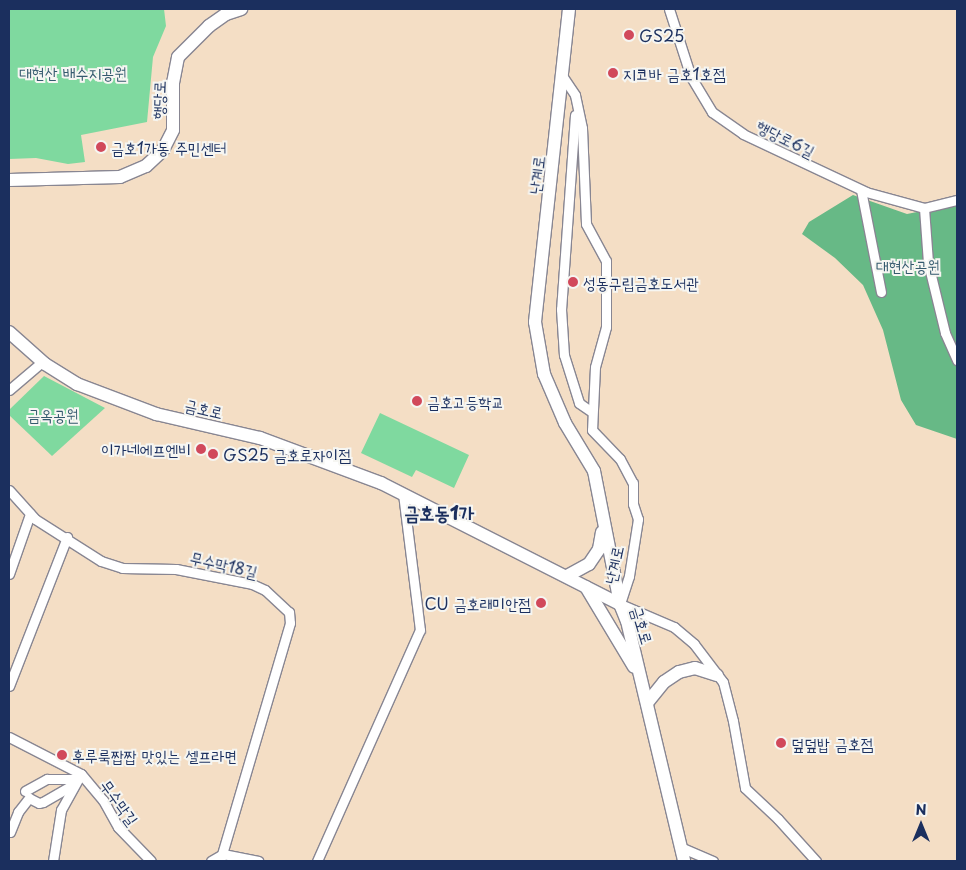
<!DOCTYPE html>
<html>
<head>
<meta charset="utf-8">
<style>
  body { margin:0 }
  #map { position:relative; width:966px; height:870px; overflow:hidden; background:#f4dec5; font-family:"Playpen Sans","Poor Story",sans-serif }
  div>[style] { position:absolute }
  .green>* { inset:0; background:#7fd99f }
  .forest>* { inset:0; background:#67b986 }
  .roads { filter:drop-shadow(1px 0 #888692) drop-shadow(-1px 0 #888692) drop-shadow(0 1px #888692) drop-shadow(0 -1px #888692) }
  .street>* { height:9px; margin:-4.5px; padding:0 4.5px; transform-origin:4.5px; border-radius:4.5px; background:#fff }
  .secondary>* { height:12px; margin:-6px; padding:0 6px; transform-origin:6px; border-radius:6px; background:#fff }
  .dots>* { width:14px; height:14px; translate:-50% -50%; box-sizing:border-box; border:2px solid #f6f6f2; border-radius:50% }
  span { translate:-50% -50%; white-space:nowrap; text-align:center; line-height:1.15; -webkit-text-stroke:4px #f6f6f2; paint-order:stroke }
  .poi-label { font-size:16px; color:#1b2f5e }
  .left { translate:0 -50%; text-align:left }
  .right { translate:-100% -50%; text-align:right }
  .park-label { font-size:16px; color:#345a6e }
  .street-label { font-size:16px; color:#1b2f5e }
  .quarter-label { font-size:19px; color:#1b2f5e; font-weight:700 }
  .frame { position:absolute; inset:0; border:10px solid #1b2f5e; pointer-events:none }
  .north { position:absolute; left:896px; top:800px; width:50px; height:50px; -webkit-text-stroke:4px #f6f6f2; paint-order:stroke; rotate:0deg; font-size:14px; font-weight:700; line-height:20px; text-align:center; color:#1b2f5e }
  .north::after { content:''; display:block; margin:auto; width:18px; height:22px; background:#1b2f5e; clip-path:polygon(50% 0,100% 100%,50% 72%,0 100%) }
</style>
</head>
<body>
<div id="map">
  <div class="green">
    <div style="clip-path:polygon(9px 9px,164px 9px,166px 26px,153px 57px,147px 122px,81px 135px,85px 162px,68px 164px,36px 158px,9px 159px)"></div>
    <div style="clip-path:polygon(44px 376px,105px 408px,52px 456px,9px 415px,9px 410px)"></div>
    <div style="clip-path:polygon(380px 413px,469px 455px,454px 488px,416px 470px,412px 477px,361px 453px)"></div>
  </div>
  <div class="forest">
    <div style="clip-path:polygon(853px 195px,907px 214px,957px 204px,957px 439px,916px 425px,901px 400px,883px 330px,863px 285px,835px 258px,802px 234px,809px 222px)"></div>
  </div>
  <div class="roads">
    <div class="street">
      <div style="left:669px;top:9px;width:71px;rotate:72.1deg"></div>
      <div style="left:691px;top:77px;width:41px;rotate:59deg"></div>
      <div style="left:712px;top:112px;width:38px;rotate:35deg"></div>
      <div style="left:743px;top:134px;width:136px;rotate:25.2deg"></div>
      <div style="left:866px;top:192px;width:60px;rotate:15.4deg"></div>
      <div style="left:924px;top:208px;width:34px;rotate:-14deg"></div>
      <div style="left:561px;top:74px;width:25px;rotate:56deg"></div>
      <div style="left:575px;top:95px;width:34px;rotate:78deg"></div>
      <div style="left:582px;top:128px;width:96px;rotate:87.6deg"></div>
      <div style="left:586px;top:224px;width:42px;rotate:61.6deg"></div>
      <div style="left:606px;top:261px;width:66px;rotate:90deg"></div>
      <div style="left:606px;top:327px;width:41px;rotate:105.4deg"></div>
      <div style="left:595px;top:367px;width:63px;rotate:92.7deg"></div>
      <div style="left:592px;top:430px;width:40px;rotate:46deg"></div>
      <div style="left:620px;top:459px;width:27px;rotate:62deg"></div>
      <div style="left:633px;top:483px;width:21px;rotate:90deg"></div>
      <div style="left:633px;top:504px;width:16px;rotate:72deg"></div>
      <div style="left:638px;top:519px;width:58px;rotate:99deg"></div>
      <div style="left:629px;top:576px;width:29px;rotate:108deg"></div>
      <div style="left:620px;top:604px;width:59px;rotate:23.1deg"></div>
      <div style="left:674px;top:627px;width:26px;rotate:40deg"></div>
      <div style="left:694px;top:644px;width:48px;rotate:52.7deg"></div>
      <div style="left:723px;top:682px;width:40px;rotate:75.6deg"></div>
      <div style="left:733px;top:721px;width:68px;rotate:79.8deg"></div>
      <div style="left:745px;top:788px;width:45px;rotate:43.2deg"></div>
      <div style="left:778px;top:819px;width:57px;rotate:47.9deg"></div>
      <div style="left:575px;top:115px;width:195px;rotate:94.1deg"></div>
      <div style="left:561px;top:309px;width:46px;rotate:86.3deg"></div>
      <div style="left:564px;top:355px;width:50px;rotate:72.6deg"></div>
      <div style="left:579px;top:403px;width:16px;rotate:35deg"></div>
      <div style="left:861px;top:190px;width:104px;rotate:78.9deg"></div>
      <div style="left:924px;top:208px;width:55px;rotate:85.8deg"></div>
      <div style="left:928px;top:263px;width:72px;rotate:76.3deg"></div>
      <div style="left:945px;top:333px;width:30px;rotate:66deg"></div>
      <div style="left:9px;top:390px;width:43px;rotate:-40.3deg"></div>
      <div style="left:9px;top:490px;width:39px;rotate:48deg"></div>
      <div style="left:35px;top:519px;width:78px;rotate:32.5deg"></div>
      <div style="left:101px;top:561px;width:22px;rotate:18deg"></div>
      <div style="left:122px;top:568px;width:54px;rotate:1.1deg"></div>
      <div style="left:176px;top:569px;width:77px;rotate:11.2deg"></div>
      <div style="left:252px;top:584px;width:14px;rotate:25deg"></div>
      <div style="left:265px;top:590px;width:33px;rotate:43deg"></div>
      <div style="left:289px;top:612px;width:11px;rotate:85deg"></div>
      <div style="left:290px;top:623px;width:248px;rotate:106.4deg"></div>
      <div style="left:9px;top:574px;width:64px;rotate:-70.7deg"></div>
      <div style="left:9px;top:686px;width:160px;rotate:-68.7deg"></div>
      <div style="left:9px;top:737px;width:81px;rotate:27.2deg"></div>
      <div style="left:81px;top:774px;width:34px;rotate:50deg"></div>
      <div style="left:103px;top:800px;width:31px;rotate:61deg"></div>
      <div style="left:118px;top:827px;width:47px;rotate:45.9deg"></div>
      <div style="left:25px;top:791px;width:25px;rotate:-29deg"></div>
      <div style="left:47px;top:779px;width:30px"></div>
      <div style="left:10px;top:832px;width:22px;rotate:-68deg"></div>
      <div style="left:18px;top:812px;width:18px;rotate:-52deg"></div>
      <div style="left:29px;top:798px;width:11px;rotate:27deg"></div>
      <div style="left:39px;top:803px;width:4px;rotate:-14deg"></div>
      <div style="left:43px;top:802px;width:36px;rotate:-30deg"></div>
      <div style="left:680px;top:847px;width:36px;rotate:23deg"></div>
      <div style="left:53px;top:861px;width:52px;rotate:-81.1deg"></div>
      <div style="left:61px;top:810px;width:41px;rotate:-60.9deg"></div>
      <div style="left:211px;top:861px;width:14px;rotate:-30deg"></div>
      <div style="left:223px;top:854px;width:36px;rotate:11deg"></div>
      <div style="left:317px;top:861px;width:253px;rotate:-66deg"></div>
      <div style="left:420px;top:630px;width:137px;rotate:-97.1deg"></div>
    </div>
    <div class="secondary">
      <div style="left:569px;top:9px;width:315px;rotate:96.2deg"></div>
      <div style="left:535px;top:322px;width:53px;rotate:80.2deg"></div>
      <div style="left:544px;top:374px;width:53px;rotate:66.8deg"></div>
      <div style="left:565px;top:423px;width:56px;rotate:58.9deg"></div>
      <div style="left:594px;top:471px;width:136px;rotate:78.9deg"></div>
      <div style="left:620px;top:604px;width:18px;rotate:68deg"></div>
      <div style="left:627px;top:621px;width:247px;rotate:76.6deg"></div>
      <div style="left:9px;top:180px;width:111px;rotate:-1.5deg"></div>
      <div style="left:120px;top:177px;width:28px;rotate:-23deg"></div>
      <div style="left:146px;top:166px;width:23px;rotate:-43deg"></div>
      <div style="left:163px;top:150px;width:22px;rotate:-63deg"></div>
      <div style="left:173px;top:130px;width:47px;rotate:-90deg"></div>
      <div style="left:173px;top:83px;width:26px;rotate:-79deg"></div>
      <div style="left:178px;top:57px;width:44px;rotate:-45deg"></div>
      <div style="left:209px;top:26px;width:21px;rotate:-35deg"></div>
      <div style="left:226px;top:14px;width:16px;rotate:-18deg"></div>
      <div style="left:9px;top:332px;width:48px;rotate:41.6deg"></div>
      <div style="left:45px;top:364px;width:38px;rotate:32deg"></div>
      <div style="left:77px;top:384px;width:85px;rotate:20.8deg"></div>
      <div style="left:156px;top:414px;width:107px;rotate:13deg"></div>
      <div style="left:260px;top:438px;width:129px;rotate:20.4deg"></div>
      <div style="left:381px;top:483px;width:268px;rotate:26.9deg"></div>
      <div style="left:567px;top:576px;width:25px;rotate:-29deg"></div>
      <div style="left:589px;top:564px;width:18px;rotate:-56deg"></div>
      <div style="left:599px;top:549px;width:17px;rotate:-80deg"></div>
      <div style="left:586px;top:587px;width:93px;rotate:59deg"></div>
      <div style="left:647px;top:703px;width:27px;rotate:-51deg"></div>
      <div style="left:664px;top:682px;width:18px;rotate:-34deg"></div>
      <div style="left:679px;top:672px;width:16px;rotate:-14deg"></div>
      <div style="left:695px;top:668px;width:23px;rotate:18deg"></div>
    </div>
  </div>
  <div class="dots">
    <div style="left:629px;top:35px;background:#d1495b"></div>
    <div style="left:613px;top:73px;background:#d1495b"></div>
    <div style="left:101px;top:147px;background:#d1495b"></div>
    <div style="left:573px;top:282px;background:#d1495b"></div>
    <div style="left:417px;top:401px;background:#d1495b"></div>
    <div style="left:201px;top:449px;background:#d1495b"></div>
    <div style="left:213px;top:454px;background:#d1495b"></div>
    <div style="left:541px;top:603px;background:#d1495b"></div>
    <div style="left:781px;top:743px;background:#d1495b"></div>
    <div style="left:62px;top:755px;background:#d1495b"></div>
  </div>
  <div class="poi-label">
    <span class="left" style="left:639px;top:35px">GS25</span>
    <span class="left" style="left:623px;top:73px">지코바 금호1호점</span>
    <span class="left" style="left:111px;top:147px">금호1가동 주민센터</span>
    <span class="left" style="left:583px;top:282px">성동구립금호도서관</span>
    <span class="left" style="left:427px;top:401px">금호고등학교</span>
    <span class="right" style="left:191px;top:449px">이가네에프엔비</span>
    <span class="left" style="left:223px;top:454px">GS25 금호로자이점</span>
    <span class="right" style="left:531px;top:603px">CU 금호래미안점</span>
    <span class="left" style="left:791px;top:743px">덮덮밥 금호점</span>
    <span class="left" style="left:72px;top:755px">후루룩짭짭 맛있는 셀프라면</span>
  </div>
  <div class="park-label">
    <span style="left:73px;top:72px">대현산 배수지공원</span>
    <span style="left:908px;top:265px">대현산공원</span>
    <span style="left:53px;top:414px">금옥공원</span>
  </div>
  <div class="street-label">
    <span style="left:158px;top:100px;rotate:-88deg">행당로</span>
    <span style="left:786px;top:138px;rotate:27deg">행당로6길</span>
    <span style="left:536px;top:175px;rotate:-83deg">난계로</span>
    <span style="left:204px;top:408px;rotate:13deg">금호로</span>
    <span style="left:224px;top:564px;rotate:13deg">무수막18길</span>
    <span style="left:613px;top:565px;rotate:-78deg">난계로</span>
    <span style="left:643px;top:625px;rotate:73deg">금호로</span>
    <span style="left:120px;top:802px;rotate:54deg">무수막길</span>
  </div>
  <div class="quarter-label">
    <span style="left:439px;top:513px">금호동1가</span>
  </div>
  <div class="frame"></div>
  <div class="north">N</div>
</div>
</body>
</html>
